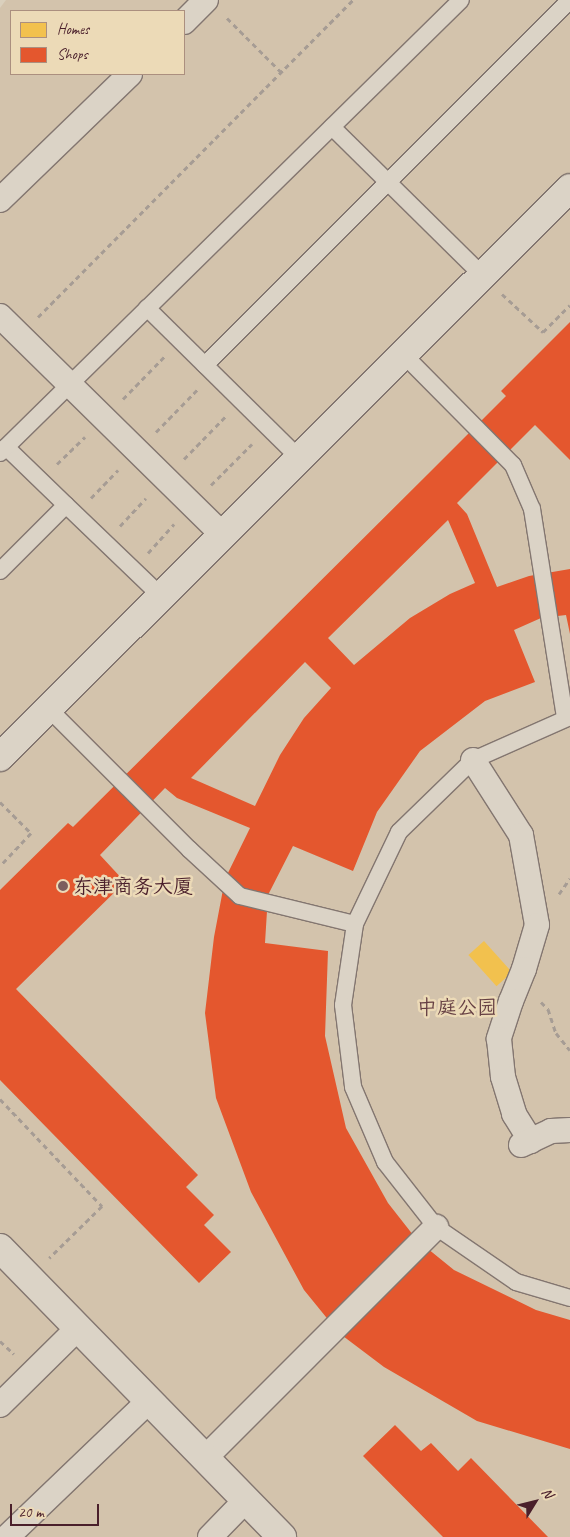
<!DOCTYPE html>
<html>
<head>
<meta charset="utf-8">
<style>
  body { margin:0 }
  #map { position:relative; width:570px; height:1537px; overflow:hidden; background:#dad0bd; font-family:Caveat,"LXGW WenKai TC",sans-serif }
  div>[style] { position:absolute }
  .green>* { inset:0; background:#d3c3ac }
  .homes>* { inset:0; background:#f2c14e; transform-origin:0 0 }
  .shops>* { inset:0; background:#e4572e }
  .path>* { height:3px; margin-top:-1.5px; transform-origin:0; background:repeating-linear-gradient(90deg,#a69c94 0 5px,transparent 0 9px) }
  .roads { filter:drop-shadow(1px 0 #837670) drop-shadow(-1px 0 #837670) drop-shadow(0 1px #837670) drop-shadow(0 -1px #837670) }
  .service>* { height:16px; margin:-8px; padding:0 8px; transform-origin:8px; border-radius:8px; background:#dbd3c6 }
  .pedestrian>* { height:24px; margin:-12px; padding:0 12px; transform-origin:12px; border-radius:12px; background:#dbd3c6 }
  .minor>* { height:28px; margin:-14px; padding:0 14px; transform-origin:14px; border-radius:14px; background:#dbd3c6 }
  .dots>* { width:14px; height:14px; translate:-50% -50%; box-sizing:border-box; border:2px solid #ecdab7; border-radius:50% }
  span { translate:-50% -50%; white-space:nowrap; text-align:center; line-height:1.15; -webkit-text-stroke:5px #ecdab7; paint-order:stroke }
  .poi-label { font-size:20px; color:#4a1f2b }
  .left { translate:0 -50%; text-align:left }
  .park-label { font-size:20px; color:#643e42 }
  .legend { position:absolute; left:10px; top:10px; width:175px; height:65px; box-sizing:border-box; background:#ecdab7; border:1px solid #ab8f7f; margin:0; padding:6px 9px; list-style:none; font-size:15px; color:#4a1f2b }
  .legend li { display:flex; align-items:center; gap:10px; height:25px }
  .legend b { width:25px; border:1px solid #ab8f7f }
  .north { position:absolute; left:510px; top:1477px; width:50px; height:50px; -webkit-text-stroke:4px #ecdab7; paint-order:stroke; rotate:54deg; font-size:14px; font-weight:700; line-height:20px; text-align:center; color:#4a1f2b }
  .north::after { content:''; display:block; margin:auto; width:18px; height:22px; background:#4a1f2b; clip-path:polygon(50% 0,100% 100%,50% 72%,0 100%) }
  .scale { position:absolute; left:10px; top:1504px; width:89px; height:22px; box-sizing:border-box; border:2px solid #4a1f2b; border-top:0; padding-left:6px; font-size:15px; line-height:18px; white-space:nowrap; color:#4a1f2b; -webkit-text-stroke:4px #ecdab7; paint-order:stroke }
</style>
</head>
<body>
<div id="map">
  <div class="green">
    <div style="clip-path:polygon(evenodd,6px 0,570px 0,570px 1537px,0 1537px,0 8px,6px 0,11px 11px,184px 11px,184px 74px,11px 74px,11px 11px)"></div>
  </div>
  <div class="homes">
    <div style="left:484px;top:941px;width:42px;height:21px;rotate:48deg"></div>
  </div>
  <div class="shops">
    <div style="clip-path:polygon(evenodd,570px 322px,570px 460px,535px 425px,457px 503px,467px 514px,497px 587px,529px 576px,570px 569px,570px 634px,566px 615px,541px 618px,514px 630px,535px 682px,485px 701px,420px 751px,377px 812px,353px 871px,293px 846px,268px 895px,265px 943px,328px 951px,325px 1036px,346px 1128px,388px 1203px,417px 1240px,454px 1270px,536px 1310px,570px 1320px,570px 1449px,477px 1421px,384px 1367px,339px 1333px,304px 1290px,251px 1192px,216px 1098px,205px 1013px,214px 937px,225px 879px,250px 828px,177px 798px,165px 788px,100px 855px,125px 882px,16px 989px,198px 1175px,186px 1187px,214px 1215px,204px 1225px,231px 1252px,199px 1283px,0 1080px,0 890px,68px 823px,73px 827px,428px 474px,506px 396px,501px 391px,570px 322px,448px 520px,475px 583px,450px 594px,410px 618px,354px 665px,328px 638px,448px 520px,570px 322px,305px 662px,331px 688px,304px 718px,280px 755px,255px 806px,191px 778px,305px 662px)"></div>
    <div style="clip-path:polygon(395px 1425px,421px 1451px,431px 1443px,458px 1471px,471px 1458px,548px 1537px,443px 1537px,363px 1456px)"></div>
  </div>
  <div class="path">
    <div style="left:227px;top:18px;width:76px;rotate:45deg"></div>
    <div style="left:502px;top:294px;width:56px;rotate:42.8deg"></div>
    <div style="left:543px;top:332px;width:38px;rotate:-45deg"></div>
    <div style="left:38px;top:317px;width:447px;rotate:-45.2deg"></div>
    <div style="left:123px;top:399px;width:59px;rotate:-45.7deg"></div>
    <div style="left:156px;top:432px;width:59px;rotate:-45.7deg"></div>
    <div style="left:184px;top:459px;width:59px;rotate:-45.7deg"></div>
    <div style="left:57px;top:464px;width:39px;rotate:-44deg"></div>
    <div style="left:211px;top:485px;width:58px;rotate:-45deg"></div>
    <div style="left:91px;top:498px;width:39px;rotate:-46deg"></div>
    <div style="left:120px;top:526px;width:38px;rotate:-47deg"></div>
    <div style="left:148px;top:553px;width:39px;rotate:-48deg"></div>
    <div style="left:0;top:802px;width:44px;rotate:45deg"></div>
    <div style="left:31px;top:833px;width:45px;rotate:133.2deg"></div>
    <div style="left:559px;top:894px;width:19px;rotate:-55deg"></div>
    <div style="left:541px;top:1002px;width:10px;rotate:45deg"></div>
    <div style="left:548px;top:1009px;width:25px;rotate:72deg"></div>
    <div style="left:556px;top:1033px;width:22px;rotate:51deg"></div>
    <div style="left:0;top:1099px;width:148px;rotate:46.4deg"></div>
    <div style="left:102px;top:1206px;width:74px;rotate:135.5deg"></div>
    <div style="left:0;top:1341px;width:19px;rotate:43deg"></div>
  </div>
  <div class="roads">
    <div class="service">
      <div style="left:332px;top:127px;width:212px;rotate:44.6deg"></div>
      <div style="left:147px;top:308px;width:215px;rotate:44.6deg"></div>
      <div style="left:404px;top:355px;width:155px;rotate:45.3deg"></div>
      <div style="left:513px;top:465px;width:48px;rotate:66.6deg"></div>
      <div style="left:532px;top:509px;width:212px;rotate:81deg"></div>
      <div style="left:205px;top:365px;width:516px;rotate:-45deg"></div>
      <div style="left:6px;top:447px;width:83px;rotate:44deg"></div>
      <div style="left:0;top:453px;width:646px;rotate:-44.5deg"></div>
      <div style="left:0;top:571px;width:93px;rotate:-45deg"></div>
      <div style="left:66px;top:505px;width:132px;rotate:43.8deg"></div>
      <div style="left:49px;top:709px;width:198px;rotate:45deg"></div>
      <div style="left:189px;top:849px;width:69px;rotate:42.7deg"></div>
      <div style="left:240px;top:896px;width:118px;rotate:13.7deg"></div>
      <div style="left:570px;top:717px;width:106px;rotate:156.1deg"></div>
      <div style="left:473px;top:760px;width:103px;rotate:135.8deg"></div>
      <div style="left:399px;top:832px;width:102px;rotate:115.6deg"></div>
      <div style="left:355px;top:924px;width:82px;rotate:98.4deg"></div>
      <div style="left:343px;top:1005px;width:83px;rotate:83deg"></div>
      <div style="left:353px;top:1087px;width:82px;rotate:66.9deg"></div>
      <div style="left:385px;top:1162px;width:83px;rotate:51.9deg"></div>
      <div style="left:436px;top:1227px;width:97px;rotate:34.5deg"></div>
      <div style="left:516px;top:1282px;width:56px;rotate:16.5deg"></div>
    </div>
    <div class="pedestrian">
      <div style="left:184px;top:22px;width:31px;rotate:-45deg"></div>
      <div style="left:0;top:200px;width:181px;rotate:-44.1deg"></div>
      <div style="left:0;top:316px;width:313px;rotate:44.5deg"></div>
      <div style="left:473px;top:760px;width:89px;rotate:57.4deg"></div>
      <div style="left:521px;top:835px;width:91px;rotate:79.9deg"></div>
      <div style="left:537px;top:925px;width:46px;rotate:106.5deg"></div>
      <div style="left:524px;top:969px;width:35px;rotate:112deg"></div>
      <div style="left:511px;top:1001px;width:40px;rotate:108deg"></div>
      <div style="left:499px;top:1039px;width:38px;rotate:84deg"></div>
      <div style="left:503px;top:1077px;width:39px;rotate:73deg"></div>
      <div style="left:514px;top:1114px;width:32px;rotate:58deg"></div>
      <div style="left:521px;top:1145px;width:33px;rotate:-25deg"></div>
      <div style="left:551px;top:1131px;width:19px;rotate:-3deg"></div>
      <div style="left:0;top:1405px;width:110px;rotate:-44.6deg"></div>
      <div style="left:205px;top:1458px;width:327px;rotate:-45deg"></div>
      <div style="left:7px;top:1537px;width:197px;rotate:-43.8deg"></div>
      <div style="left:210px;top:1537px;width:52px;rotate:-45.8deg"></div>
    </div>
    <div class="minor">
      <div style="left:0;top:757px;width:805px;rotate:-44.95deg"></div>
      <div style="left:0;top:1248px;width:404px;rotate:45.7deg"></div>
    </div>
  </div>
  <div class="dots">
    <div style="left:63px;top:886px;background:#7c5d5e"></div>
  </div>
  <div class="poi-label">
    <span class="left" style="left:73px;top:886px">东津商务大厦</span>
  </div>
  <div class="park-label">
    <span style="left:457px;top:1007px">中庭公园</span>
  </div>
  <ul class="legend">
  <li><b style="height:14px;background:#f2c14e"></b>Homes</li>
  <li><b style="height:14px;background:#e4572e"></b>Shops</li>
  </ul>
  <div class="north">N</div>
  <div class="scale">20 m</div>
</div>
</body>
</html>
